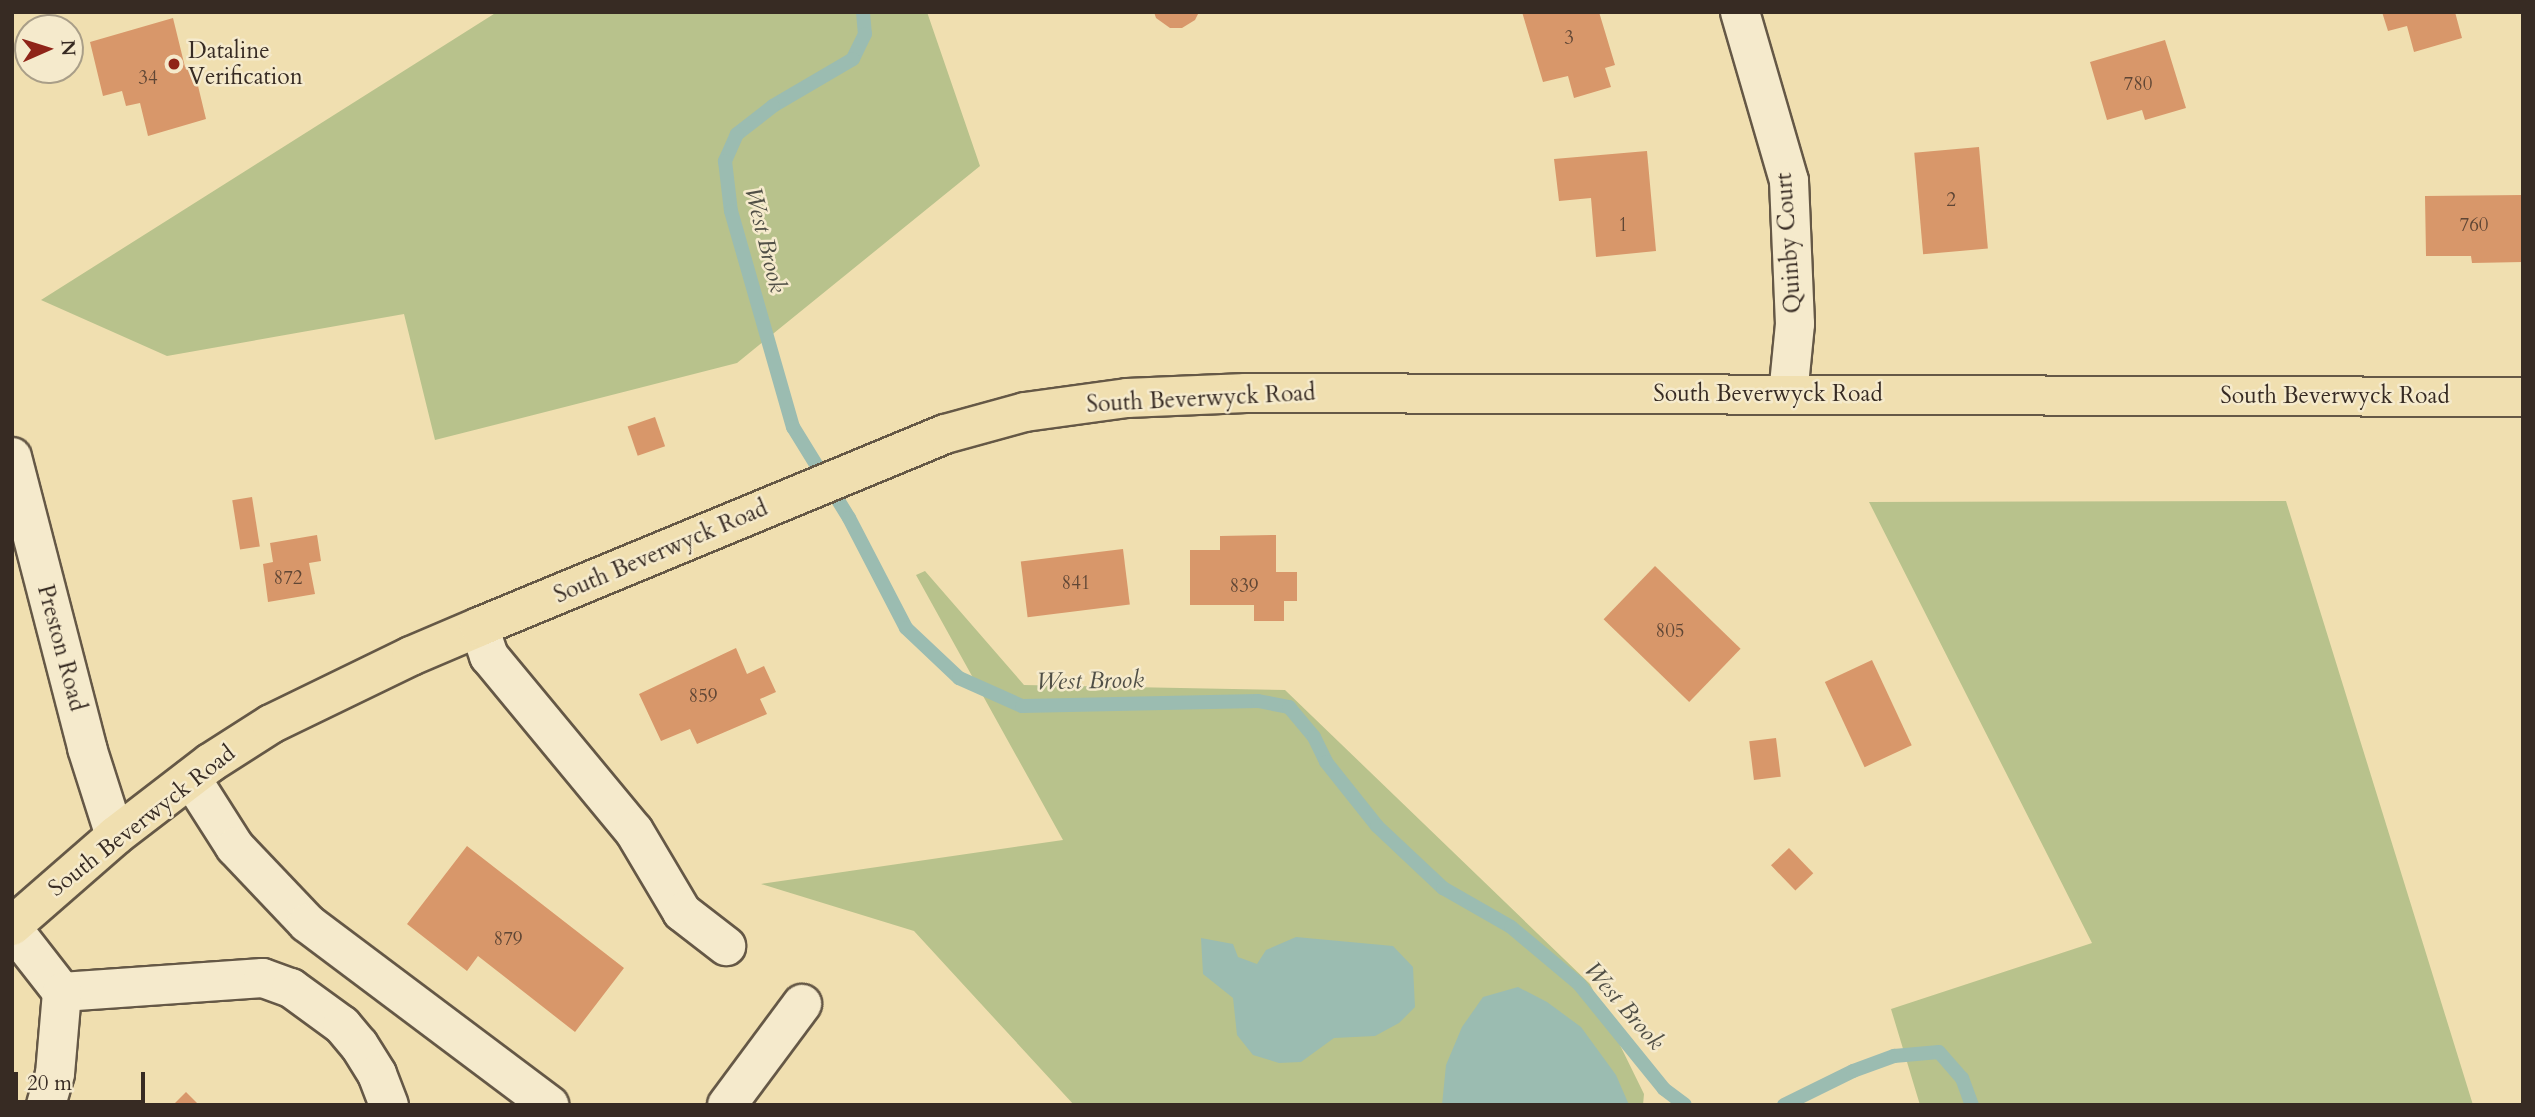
<!DOCTYPE html>
<html>
<head>
<meta charset="utf-8">
<style>
  body { margin:0 }
  #map { position:relative; width:2535px; height:1117px; overflow:hidden; background:#f0dfb0; font-family:Cardo,serif }
  div>[style] { position:absolute }
  .green>* { inset:0; background:#b8c28c }
  .water>* { inset:0; background:#9bbcb1 }
  .stream>* { height:14px; margin:-7px; padding:0 7px; transform-origin:7px; border-radius:7px; background:#9bbcb1 }
  .building>* { inset:0; background:#d8976a; transform-origin:0 0 }
  .roads { filter:drop-shadow(2px 0 #655846) drop-shadow(-2px 0 #655846) drop-shadow(0 2px #655846) drop-shadow(0 -2px #655846) }
  .minor>* { height:38px; margin:-19px; padding:0 19px; transform-origin:19px; border-radius:19px; background:#f5eacc }
  .major>* { height:38px; margin:-19px; padding:0 19px; transform-origin:19px; border-radius:19px; background:#f0dfb0 }
  .dots>* { width:19px; height:19px; translate:-50% -50%; box-sizing:border-box; border:4px solid #f5eacc; border-radius:50% }
  span { translate:-50% -50%; white-space:nowrap; text-align:center; line-height:1.15; -webkit-text-stroke:5px #f5eacc; paint-order:stroke }
  .number-label { font-size:19px; color:#5f4635 }
  .number-label span { -webkit-text-stroke-width:0 }
  .poi-label { font-size:23px; color:#372b23 }
  .left { translate:0 -50%; text-align:left }
  .street-label { font-size:23px; color:#372b23 }
  .water-label { font-size:24px; color:#504f46; font-style:italic }
  .frame { position:absolute; inset:0; border:14px solid #372b23; pointer-events:none }
  .north { position:absolute; left:14px; top:14px; width:70px; height:70px; box-sizing:border-box; background:#f5eacc; border:2px solid #a99e88; border-radius:50%; rotate:87deg; font-size:19px; font-weight:700; line-height:28px; text-align:center; color:#372b23 }
  .north::after { content:''; display:block; margin:auto; width:24px; height:32px; background:#8f2418; clip-path:polygon(50% 0,100% 100%,50% 72%,0 100%) }
  .scale { position:absolute; left:14px; top:1072px; width:131px; height:32px; box-sizing:border-box; border:4px solid #372b23; border-top:0; padding-left:9px; font-size:21px; line-height:24px; white-space:nowrap; color:#372b23; -webkit-text-stroke:5px #f5eacc; paint-order:stroke }
</style>
</head>
<body>
<div id="map">
  <div class="green">
    <div style="clip-path:polygon(497px 12px,927px 12px,980px 166px,737px 363px,435px 440px,404px 314px,167px 356px,41px 300px)"></div>
    <div style="clip-path:polygon(2286px 501px,2473px 1105px,1920px 1105px,1891px 1009px,2092px 943px,1869px 502px)"></div>
    <div style="clip-path:polygon(925px 571px,1024px 685px,1285px 690px,1590px 984px,1644px 1094px,1643px 1105px,1074px 1105px,914px 931px,761px 884px,1063px 840px,916px 575px)"></div>
  </div>
  <div class="water">
    <div style="clip-path:polygon(1296px 937px,1393px 946px,1413px 967px,1415px 1007px,1399px 1023px,1375px 1036px,1334px 1038px,1301px 1062px,1279px 1063px,1253px 1055px,1237px 1035px,1233px 998px,1203px 974px,1201px 938px,1233px 944px,1238px 957px,1257px 964px,1266px 950px)"></div>
    <div style="clip-path:polygon(1518px 987px,1547px 1002px,1581px 1027px,1616px 1075px,1629px 1105px,1442px 1105px,1446px 1065px,1462px 1027px,1483px 997px)"></div>
  </div>
  <div class="stream">
    <div style="left:863px;top:12px;width:22px;rotate:85deg"></div>
    <div style="left:865px;top:34px;width:28px;rotate:116deg"></div>
    <div style="left:853px;top:59px;width:93px;rotate:149.6deg"></div>
    <div style="left:773px;top:106px;width:46px;rotate:142.1deg"></div>
    <div style="left:737px;top:134px;width:30px;rotate:114deg"></div>
    <div style="left:725px;top:161px;width:50px;rotate:83.2deg"></div>
    <div style="left:731px;top:211px;width:225px;rotate:74deg"></div>
    <div style="left:793px;top:427px;width:107px;rotate:58.4deg"></div>
    <div style="left:849px;top:518px;width:124px;rotate:62.6deg"></div>
    <div style="left:906px;top:628px;width:73px;rotate:43.3deg"></div>
    <div style="left:959px;top:678px;width:69px;rotate:24deg"></div>
    <div style="left:1022px;top:706px;width:236px;rotate:-1.2deg"></div>
    <div style="left:1258px;top:701px;width:32px;rotate:11deg"></div>
    <div style="left:1289px;top:707px;width:39px;rotate:50deg"></div>
    <div style="left:1314px;top:737px;width:28px;rotate:64deg"></div>
    <div style="left:1326px;top:762px;width:82px;rotate:51.4deg"></div>
    <div style="left:1377px;top:826px;width:91px;rotate:43.2deg"></div>
    <div style="left:1443px;top:888px;width:78px;rotate:29.8deg"></div>
    <div style="left:1511px;top:927px;width:89px;rotate:40deg"></div>
    <div style="left:1579px;top:984px;width:135px;rotate:51deg"></div>
    <div style="left:1664px;top:1089px;width:26px;rotate:37deg"></div>
    <div style="left:1784px;top:1105px;width:77px;rotate:-26.2deg"></div>
    <div style="left:1853px;top:1071px;width:44px;rotate:-20.1deg"></div>
    <div style="left:1894px;top:1056px;width:45px;rotate:-5.1deg"></div>
    <div style="left:1939px;top:1052px;width:35px;rotate:49deg"></div>
    <div style="left:1962px;top:1078px;width:29px;rotate:70deg"></div>
  </div>
  <div class="building">
    <div style="clip-path:polygon(1154px 12px,1199px 12px,1195px 20px,1182px 28px,1170px 28px,1156px 18px)"></div>
    <div style="clip-path:polygon(1522px 12px,1599px 12px,1615px 65px,1605px 68px,1611px 87px,1574px 98px,1568px 76px,1543px 82px)"></div>
    <div style="clip-path:polygon(2382px 12px,2455px 12px,2462px 38px,2414px 52px,2407px 26px,2388px 31px)"></div>
    <div style="clip-path:polygon(173px 18px,185px 67px,193px 65px,206px 119px,148px 136px,140px 103px,126px 106px,122px 91px,103px 96px,90px 42px)"></div>
    <div style="clip-path:polygon(2165px 40px,2186px 108px,2145px 120px,2142px 110px,2107px 120px,2090px 62px)"></div>
    <div style="left:1979px;top:147px;width:102px;height:65px;rotate:85deg"></div>
    <div style="clip-path:polygon(1647px 151px,1656px 251px,1596px 257px,1591px 198px,1559px 201px,1554px 159px)"></div>
    <div style="clip-path:polygon(2523px 195px,2523px 262px,2472px 263px,2471px 256px,2426px 256px,2425px 196px)"></div>
    <div style="left:655px;top:417px;width:31px;height:29px;rotate:71deg"></div>
    <div style="left:252px;top:497px;width:50px;height:20px;rotate:81deg"></div>
    <div style="clip-path:polygon(317px 535px,321px 561px,309px 563px,315px 594px,268px 602px,263px 564px,273px 562px,270px 543px)"></div>
    <div style="clip-path:polygon(1276px 535px,1276px 572px,1297px 572px,1297px 601px,1284px 601px,1284px 621px,1254px 621px,1254px 605px,1190px 605px,1190px 550px,1220px 550px,1220px 536px)"></div>
    <div style="left:1123px;top:549px;width:56px;height:103px;rotate:83deg"></div>
    <div style="left:1655px;top:566px;width:119px;height:74px;rotate:44deg"></div>
    <div style="clip-path:polygon(736px 648px,747px 674px,764px 666px,776px 692px,760px 699px,767px 714px,697px 744px,690px 729px,661px 741px,639px 694px)"></div>
    <div style="left:1872px;top:660px;width:94px;height:52px;rotate:65deg"></div>
    <div style="left:1776px;top:738px;width:39px;height:27px;rotate:83deg"></div>
    <div style="clip-path:polygon(467px 846px,624px 968px,575px 1032px,478px 956px,467px 971px,407px 924px)"></div>
    <div style="left:1789px;top:848px;width:35px;height:25px;rotate:46deg"></div>
    <div style="clip-path:polygon(186px 1092px,199px 1105px,173px 1105px)"></div>
  </div>
  <div class="roads">
    <div class="minor">
      <div style="left:1740px;top:12px;width:176px;rotate:73.8deg"></div>
      <div style="left:1789px;top:181px;width:143px;rotate:87.6deg"></div>
      <div style="left:1795px;top:324px;width:71px;rotate:95.6deg"></div>
      <div style="left:12px;top:457px;width:301px;rotate:75.5deg"></div>
      <div style="left:87px;top:748px;width:92px;rotate:72.3deg"></div>
      <div style="left:479px;top:627px;width:31px;rotate:71deg"></div>
      <div style="left:489px;top:656px;width:227px;rotate:50.4deg"></div>
      <div style="left:634px;top:831px;width:94px;rotate:59.3deg"></div>
      <div style="left:682px;top:912px;width:56px;rotate:37.7deg"></div>
      <div style="left:191px;top:778px;width:82px;rotate:57.5deg"></div>
      <div style="left:235px;top:847px;width:105px;rotate:46.5deg"></div>
      <div style="left:307px;top:923px;width:303px;rotate:36.9deg"></div>
      <div style="left:12px;top:928px;width:81px;rotate:52deg"></div>
      <div style="left:62px;top:992px;width:201px;rotate:-4deg"></div>
      <div style="left:263px;top:978px;width:30px;rotate:20deg"></div>
      <div style="left:291px;top:988px;width:63px;rotate:36deg"></div>
      <div style="left:342px;top:1025px;width:26px;rotate:50deg"></div>
      <div style="left:359px;top:1045px;width:34px;rotate:58deg"></div>
      <div style="left:377px;top:1074px;width:33px;rotate:69deg"></div>
      <div style="left:46px;top:1105px;width:32px;rotate:-74deg"></div>
      <div style="left:55px;top:1074px;width:82px;rotate:-85.1deg"></div>
      <div style="left:727px;top:1105px;width:126px;rotate:-53.4deg"></div>
    </div>
    <div class="major">
      <div style="left:12px;top:926px;width:137px;rotate:-41.1deg"></div>
      <div style="left:115px;top:836px;width:120px;rotate:-37.5deg"></div>
      <div style="left:210px;top:763px;width:72px;rotate:-32.6deg"></div>
      <div style="left:271px;top:724px;width:156px;rotate:-25.9deg"></div>
      <div style="left:411px;top:656px;width:74px;rotate:-23.1deg"></div>
      <div style="left:479px;top:627px;width:504px;rotate:-22.5deg"></div>
      <div style="left:945px;top:434px;width:83px;rotate:-15.4deg"></div>
      <div style="left:1025px;top:412px;width:103px;rotate:-7.8deg"></div>
      <div style="left:1127px;top:398px;width:119px;rotate:-2.4deg"></div>
      <div style="left:1246px;top:393px;width:1277px;rotate:0.18deg"></div>
    </div>
  </div>
  <div class="dots">
    <div style="left:174px;top:64px;background:#8f2418"></div>
  </div>
  <div class="number-label">
    <span style="left:1569px;top:39px">3</span>
    <span style="left:148px;top:79px">34</span>
    <span style="left:2138px;top:85px">780</span>
    <span style="left:1951px;top:201px">2</span>
    <span style="left:1623px;top:226px">1</span>
    <span style="left:2474px;top:226px">760</span>
    <span style="left:288px;top:579px">872</span>
    <span style="left:1076px;top:584px">841</span>
    <span style="left:1244px;top:587px">839</span>
    <span style="left:1670px;top:632px">805</span>
    <span style="left:703px;top:697px">859</span>
    <span style="left:508px;top:940px">879</span>
  </div>
  <div class="poi-label">
    <span class="left" style="left:188px;top:64px">Dataline<br>Verification</span>
  </div>
  <div class="street-label">
    <span style="left:1789px;top:243px;rotate:-94deg">Quinby Court</span>
    <span style="left:1768px;top:394px">South Beverwyck Road</span>
    <span style="left:2335px;top:396px">South Beverwyck Road</span>
    <span style="left:1201px;top:399px;rotate:-3deg">South Beverwyck Road</span>
    <span style="left:661px;top:552px;rotate:-23deg">South Beverwyck Road</span>
    <span style="left:61px;top:648px;rotate:75deg">Preston Road</span>
    <span style="left:142px;top:821px;rotate:-38deg">South Beverwyck Road</span>
  </div>
  <div class="water-label">
    <span style="left:765px;top:240px;rotate:76deg">West Brook</span>
    <span style="left:1090px;top:681px;rotate:-1deg">West Brook</span>
    <span style="left:1624px;top:1006px;rotate:49deg">West Brook</span>
  </div>
  <div class="frame"></div>
  <div class="north">N</div>
  <div class="scale">20 m</div>
</div>
</body>
</html>
